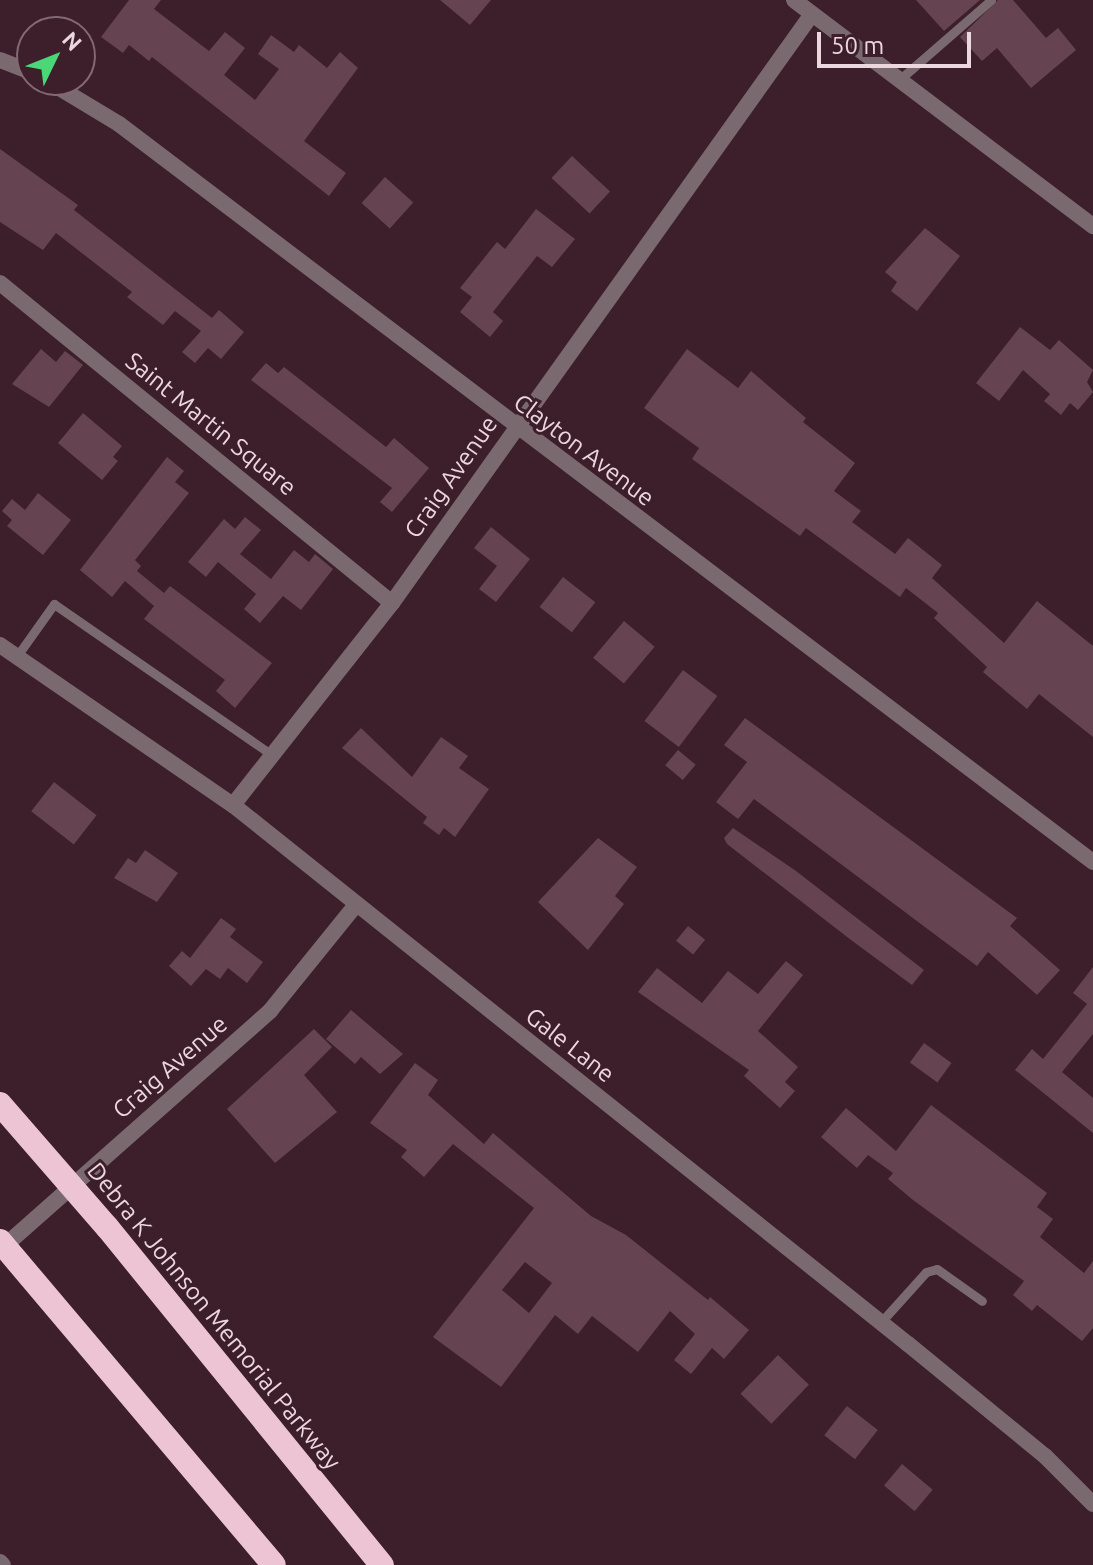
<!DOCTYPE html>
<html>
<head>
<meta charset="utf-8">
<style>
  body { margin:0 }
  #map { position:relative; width:1093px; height:1565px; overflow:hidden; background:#3c1f2b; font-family:Ubuntu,sans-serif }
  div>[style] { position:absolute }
  .building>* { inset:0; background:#654351; transform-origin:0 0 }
  .service>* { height:9px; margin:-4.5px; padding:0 4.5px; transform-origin:4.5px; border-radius:4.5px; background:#7a6a70 }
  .minor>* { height:16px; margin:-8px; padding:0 8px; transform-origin:8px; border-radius:8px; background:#7a6a70 }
  .tertiary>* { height:16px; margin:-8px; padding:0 8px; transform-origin:8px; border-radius:8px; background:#7a6a70 }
  .motorway>* { height:24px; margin:-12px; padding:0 12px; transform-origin:12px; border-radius:12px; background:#ecc4d3 }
  span { translate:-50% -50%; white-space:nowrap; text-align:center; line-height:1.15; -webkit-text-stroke:6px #3c1f2b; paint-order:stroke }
  .street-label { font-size:24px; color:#ecd7df }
  .north { position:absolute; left:16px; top:16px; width:80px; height:80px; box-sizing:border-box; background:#3c1f2b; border:2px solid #826973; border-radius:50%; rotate:47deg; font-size:22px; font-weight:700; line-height:32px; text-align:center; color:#ecd7df }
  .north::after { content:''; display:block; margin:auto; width:28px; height:36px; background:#4bd677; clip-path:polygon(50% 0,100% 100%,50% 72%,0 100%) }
  .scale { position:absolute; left:817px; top:32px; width:154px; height:36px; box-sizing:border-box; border:4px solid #ecd7df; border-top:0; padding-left:10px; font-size:24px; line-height:28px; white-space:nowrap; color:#ecd7df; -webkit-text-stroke:6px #3c1f2b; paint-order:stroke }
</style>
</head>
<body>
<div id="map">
  <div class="building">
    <div style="clip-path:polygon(129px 0,161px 0,154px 9px,209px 51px,225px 32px,245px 48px,224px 75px,255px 100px,279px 69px,258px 54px,271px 35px,294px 52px,299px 45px,327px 68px,340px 52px,358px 68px,304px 141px,346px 173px,329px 196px,152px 57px,149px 61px,129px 45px,123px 53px,101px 37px)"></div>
    <div style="clip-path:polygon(440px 0,491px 0,470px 25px)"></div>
    <div style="clip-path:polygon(916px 0,980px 0,944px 31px)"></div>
    <div style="clip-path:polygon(998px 0,1013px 0,1046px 38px,1058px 28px,1076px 50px,1031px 88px,997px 48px,982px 61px,960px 37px)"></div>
    <div style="clip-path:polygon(0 149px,78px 205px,74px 210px,212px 318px,219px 310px,244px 332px,221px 359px,208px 348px,195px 363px,182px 352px,201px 331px,175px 311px,163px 325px,127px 297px,132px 292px,56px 233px,43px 250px,0 222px)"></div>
    <div style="left:572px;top:156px;width:52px;height:30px;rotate:43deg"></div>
    <div style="left:385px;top:177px;width:38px;height:35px;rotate:42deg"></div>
    <div style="clip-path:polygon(536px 209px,575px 239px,552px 267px,537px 256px,493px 312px,503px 321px,490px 337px,460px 312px,472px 297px,460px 288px,497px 242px,505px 249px)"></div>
    <div style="clip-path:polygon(925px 228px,960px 256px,917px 311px,891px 291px,897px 282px,885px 272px)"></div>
    <div style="clip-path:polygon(1020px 327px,1050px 350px,1059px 340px,1093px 370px,1087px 382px,1093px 392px,1078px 410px,1070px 403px,1061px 415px,1044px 401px,1050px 394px,1023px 370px,999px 401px,976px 383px)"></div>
    <div style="clip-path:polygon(41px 349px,56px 362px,65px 351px,83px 365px,49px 407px,12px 384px)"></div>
    <div style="clip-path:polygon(687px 349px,738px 388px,751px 371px,806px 418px,803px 422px,855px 463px,834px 491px,861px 511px,852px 522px,895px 554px,908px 538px,942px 565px,932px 578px,1004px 643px,1037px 601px,1093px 646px,1093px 737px,1039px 694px,1027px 709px,983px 672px,987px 667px,934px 618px,938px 613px,906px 588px,900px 597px,806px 528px,800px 536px,692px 459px,699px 448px,644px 408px)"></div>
    <div style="clip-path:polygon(266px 363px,278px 373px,284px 367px,386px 447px,394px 438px,429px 468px,392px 512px,380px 502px,392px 488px,251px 380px)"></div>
    <div style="clip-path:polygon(83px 413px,122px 446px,113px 457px,118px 461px,102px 480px,58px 443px)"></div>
    <div style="clip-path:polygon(167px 457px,184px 471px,175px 482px,189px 493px,135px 560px,141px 566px,137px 571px,164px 593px,170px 586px,272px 663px,235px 708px,216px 691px,225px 680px,144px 619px,154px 606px,125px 581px,112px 597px,80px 570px)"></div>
    <div style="clip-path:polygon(38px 493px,71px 520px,43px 555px,7px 526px,12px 520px,2px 511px,12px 499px,25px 510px)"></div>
    <div style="clip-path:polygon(245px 517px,261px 530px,240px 554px,271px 579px,294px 550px,309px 562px,315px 554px,333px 569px,301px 610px,283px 596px,260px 623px,244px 609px,256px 594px,218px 562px,206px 577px,188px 562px,224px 519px,235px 529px)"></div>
    <div style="clip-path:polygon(491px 527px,530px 559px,496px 602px,479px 589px,497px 566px,474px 548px)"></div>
    <div style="left:563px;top:577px;width:41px;height:38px;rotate:38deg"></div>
    <div style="left:624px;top:621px;width:40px;height:48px;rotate:40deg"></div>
    <div style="left:683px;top:670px;width:43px;height:64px;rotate:37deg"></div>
    <div style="clip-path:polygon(745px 718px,1017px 918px,1010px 926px,1060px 970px,1037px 995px,988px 952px,977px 966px,754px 799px,738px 819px,716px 802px,747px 762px,724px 745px)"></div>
    <div style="clip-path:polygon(361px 728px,412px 777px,441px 737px,468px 756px,459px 768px,489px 789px,455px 837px,444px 828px,439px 835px,423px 823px,427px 817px,342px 748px)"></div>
    <div style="left:678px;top:750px;width:23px;height:20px;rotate:40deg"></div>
    <div style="left:54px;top:782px;width:54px;height:37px;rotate:38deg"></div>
    <div style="clip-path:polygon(733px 828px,796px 871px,924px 970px,912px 985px,851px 940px,727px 844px,724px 838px)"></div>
    <div style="clip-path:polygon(598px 838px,637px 867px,615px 896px,624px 904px,588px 950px,538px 902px)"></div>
    <div style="clip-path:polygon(145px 850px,178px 873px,157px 902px,114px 878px,128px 858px,136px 863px)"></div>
    <div style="clip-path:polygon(221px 918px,236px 929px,230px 937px,263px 962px,247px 983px,228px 968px,220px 979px,206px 969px,191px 986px,169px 966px,182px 951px,190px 958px)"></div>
    <div style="left:688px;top:926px;width:22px;height:19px;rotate:39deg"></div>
    <div style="clip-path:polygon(786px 961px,803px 975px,758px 1031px,798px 1067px,785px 1082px,795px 1091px,780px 1108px,744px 1076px,749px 1070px,638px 992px,657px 968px,702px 1003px,728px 971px,758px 994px)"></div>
    <div style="clip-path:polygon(1093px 967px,1093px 1034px,1062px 1072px,1093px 1098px,1093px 1133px,1015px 1070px,1032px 1049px,1043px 1059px,1087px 1004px,1073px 993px)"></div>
    <div style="clip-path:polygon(351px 1010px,403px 1054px,380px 1074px,361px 1057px,355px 1064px,326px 1039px)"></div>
    <div style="clip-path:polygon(314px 1029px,332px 1047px,304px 1075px,337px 1112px,275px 1163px,227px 1109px)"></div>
    <div style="left:924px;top:1043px;width:34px;height:24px;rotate:36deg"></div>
    <div style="clip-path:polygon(evenodd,415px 1063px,438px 1080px,428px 1095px,484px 1144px,493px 1133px,591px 1216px,626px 1235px,708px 1300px,710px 1297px,749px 1330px,724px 1359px,712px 1348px,691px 1374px,674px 1360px,695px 1334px,670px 1311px,638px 1352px,592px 1316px,578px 1334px,555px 1315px,501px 1387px,433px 1337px,534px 1208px,453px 1144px,424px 1177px,401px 1157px,407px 1150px,370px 1123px,415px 1063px,525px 1262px,552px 1283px,529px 1313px,502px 1290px,525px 1262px)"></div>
    <div style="clip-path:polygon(931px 1105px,1047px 1193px,1037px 1207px,1053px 1219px,1040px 1237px,1084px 1273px,1093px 1261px,1093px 1328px,1082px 1341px,1037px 1305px,1032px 1311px,1013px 1295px,1024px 1281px,913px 1200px,888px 1179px,893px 1173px,868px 1155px,857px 1168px,821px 1137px,846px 1108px,896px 1151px)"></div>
    <div style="left:778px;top:1355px;width:43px;height:54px;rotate:44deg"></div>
    <div style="left:847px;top:1406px;width:39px;height:37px;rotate:38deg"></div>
    <div style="left:902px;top:1464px;width:40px;height:28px;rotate:40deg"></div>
  </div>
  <div class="service">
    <div style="left:899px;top:80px;width:122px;rotate:-41deg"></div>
    <div style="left:17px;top:656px;width:64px;rotate:-54.6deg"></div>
    <div style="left:54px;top:604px;width:265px;rotate:34.7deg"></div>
    <div style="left:881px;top:1322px;width:67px;rotate:-48deg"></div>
    <div style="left:926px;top:1272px;width:11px;rotate:-15deg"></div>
    <div style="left:937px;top:1269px;width:55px;rotate:35.4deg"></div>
  </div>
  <div class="minor">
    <div style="left:0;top:60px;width:34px;rotate:21deg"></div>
    <div style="left:46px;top:80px;width:85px;rotate:31.1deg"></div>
    <div style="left:119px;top:124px;width:1222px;rotate:37.15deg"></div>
    <div style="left:0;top:283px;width:506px;rotate:39.23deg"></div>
    <div style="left:233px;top:805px;width:257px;rotate:-51.8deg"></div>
    <div style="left:392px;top:603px;width:723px;rotate:-54.51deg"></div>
    <div style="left:0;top:1250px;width:361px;rotate:-41.5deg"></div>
    <div style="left:270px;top:1011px;width:135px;rotate:-51deg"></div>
    <div style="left:0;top:1562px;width:4px;rotate:45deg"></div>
  </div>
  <div class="tertiary">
    <div style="left:794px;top:0;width:375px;rotate:37.1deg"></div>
    <div style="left:0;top:645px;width:283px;rotate:34.5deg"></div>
    <div style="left:233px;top:805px;width:864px;rotate:38.61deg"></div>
    <div style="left:908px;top:1344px;width:177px;rotate:39.3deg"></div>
    <div style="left:1045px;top:1456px;width:68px;rotate:45deg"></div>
  </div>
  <div class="motorway">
    <div style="left:0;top:1104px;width:163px;rotate:49deg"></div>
    <div style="left:107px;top:1227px;width:436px;rotate:50.9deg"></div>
    <div style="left:0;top:1241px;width:424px;rotate:49.8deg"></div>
  </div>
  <div class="street-label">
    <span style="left:211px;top:424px;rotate:39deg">Saint Martin Square</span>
    <span style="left:584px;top:450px;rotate:37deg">Clayton Avenue</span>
    <span style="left:451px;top:477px;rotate:-55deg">Craig Avenue</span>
    <span style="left:570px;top:1045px;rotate:38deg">Gale Lane</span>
    <span style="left:170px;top:1067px;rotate:-41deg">Craig Avenue</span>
    <span style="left:214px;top:1316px;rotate:51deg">Debra K Johnson Memorial Parkway</span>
  </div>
  <div class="north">N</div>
  <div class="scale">50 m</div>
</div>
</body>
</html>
